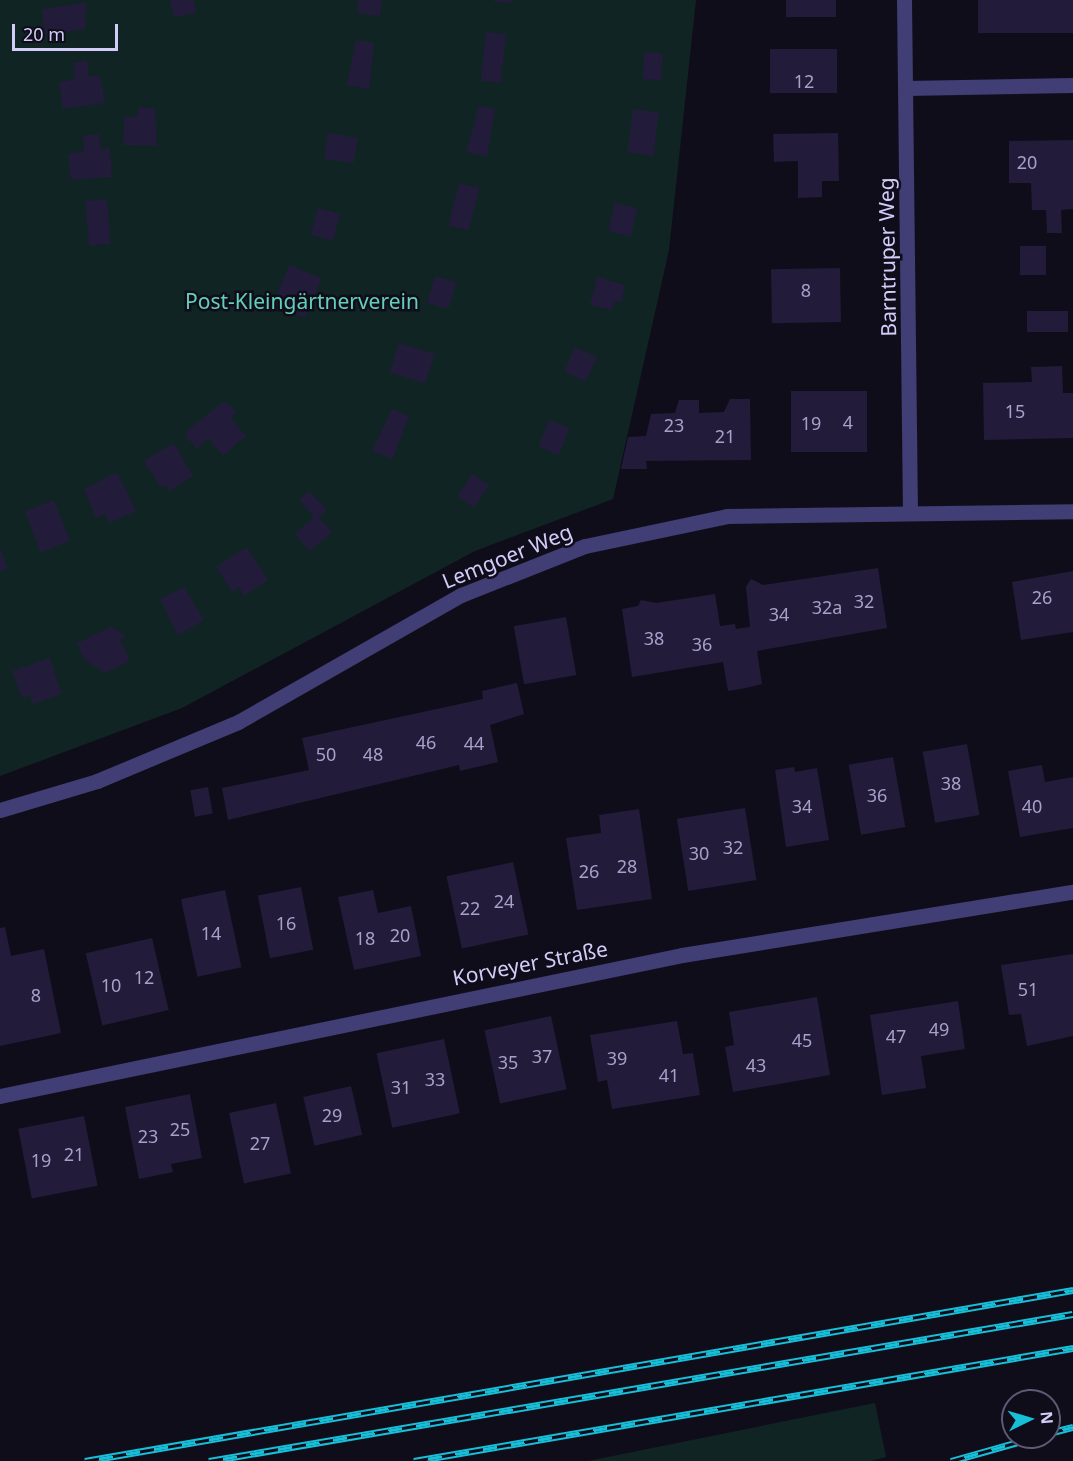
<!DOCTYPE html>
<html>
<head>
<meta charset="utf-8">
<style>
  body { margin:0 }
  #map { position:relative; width:1073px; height:1461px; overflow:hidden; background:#100d1b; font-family:"Noto Sans",sans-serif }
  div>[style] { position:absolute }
  .green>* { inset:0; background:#112424 }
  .building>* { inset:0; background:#221b3a; transform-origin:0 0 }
  .minor>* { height:15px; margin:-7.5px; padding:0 7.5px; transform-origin:7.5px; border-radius:7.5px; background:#413d75 }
  .rail>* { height:7px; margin-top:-3.5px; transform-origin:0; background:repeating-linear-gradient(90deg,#100d1b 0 14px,#18bfd9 0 28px); box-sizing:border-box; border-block:2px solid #18bfd9 }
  span { translate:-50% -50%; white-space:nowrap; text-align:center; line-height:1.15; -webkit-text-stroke:5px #100d1b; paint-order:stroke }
  .number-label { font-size:18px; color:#a7a0c9 }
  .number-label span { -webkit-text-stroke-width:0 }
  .street-label { font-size:21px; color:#d3ccf9 }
  .park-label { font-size:21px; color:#62d0b8 }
  .north { position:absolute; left:1001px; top:1389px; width:60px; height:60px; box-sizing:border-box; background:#100d1b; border:2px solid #5e5974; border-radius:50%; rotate:85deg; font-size:16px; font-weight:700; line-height:24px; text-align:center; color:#d3ccf9 }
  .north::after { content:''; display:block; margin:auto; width:21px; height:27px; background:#18bfd9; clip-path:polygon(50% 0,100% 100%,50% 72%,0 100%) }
  .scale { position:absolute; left:12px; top:24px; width:106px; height:27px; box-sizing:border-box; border:3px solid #d3ccf9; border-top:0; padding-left:8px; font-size:18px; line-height:21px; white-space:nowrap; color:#d3ccf9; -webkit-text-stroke:4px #100d1b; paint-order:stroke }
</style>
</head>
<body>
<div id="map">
  <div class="green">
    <div style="clip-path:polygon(0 0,696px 0,669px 250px,613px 499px,475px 551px,182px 708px,0 776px)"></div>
    <div style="clip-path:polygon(875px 1403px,886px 1457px,871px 1461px,588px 1461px)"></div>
  </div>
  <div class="building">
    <div style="clip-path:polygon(170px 0,194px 0,196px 13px,174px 17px)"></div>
    <div style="clip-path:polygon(358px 0,382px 0,380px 16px,357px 13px)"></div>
    <div style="clip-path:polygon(494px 0,513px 0,513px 3px,494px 2px)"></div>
    <div style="left:786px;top:0;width:50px;height:17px"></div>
    <div style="left:978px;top:0;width:95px;height:33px"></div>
    <div style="clip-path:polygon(86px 2px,85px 29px,46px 35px,41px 10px)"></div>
    <div style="left:486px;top:32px;width:20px;height:49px;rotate:6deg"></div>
    <div style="clip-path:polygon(356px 40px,374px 43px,369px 89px,347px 85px)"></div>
    <div style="left:770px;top:49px;width:67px;height:44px"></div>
    <div style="left:644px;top:52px;width:19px;height:27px;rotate:3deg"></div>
    <div style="clip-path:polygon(87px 60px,89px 77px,100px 75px,105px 103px,63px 109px,59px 83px,75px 79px,73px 63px)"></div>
    <div style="clip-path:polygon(479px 106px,495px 109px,487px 157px,466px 152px)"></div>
    <div style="clip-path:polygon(139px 107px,155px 108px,157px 146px,123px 145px,124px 117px,138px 116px)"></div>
    <div style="left:633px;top:109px;width:26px;height:44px;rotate:7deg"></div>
    <div style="left:328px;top:133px;width:30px;height:26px;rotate:9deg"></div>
    <div style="clip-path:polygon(838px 133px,839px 181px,822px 181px,822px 197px,798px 198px,798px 161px,774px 162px,773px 134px)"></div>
    <div style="clip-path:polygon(99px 134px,101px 150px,110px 148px,112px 177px,71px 180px,68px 154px,84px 151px,83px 136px)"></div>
    <div style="clip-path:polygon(1073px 140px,1073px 209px,1061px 210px,1062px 233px,1047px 233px,1046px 210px,1032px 210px,1031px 183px,1009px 183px,1009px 141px)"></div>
    <div style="left:459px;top:183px;width:21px;height:44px;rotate:14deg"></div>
    <div style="left:107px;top:199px;width:45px;height:22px;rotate:85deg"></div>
    <div style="left:615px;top:203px;width:23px;height:29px;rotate:13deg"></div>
    <div style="left:318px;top:208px;width:23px;height:28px;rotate:15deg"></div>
    <div style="left:1020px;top:246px;width:26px;height:29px"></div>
    <div style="left:289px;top:265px;width:35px;height:43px;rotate:22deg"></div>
    <div style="left:840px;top:268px;width:54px;height:69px;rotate:89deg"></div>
    <div style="left:435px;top:276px;width:22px;height:28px;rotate:16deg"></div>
    <div style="clip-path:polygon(597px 277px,625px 285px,621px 303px,614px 301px,612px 310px,590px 305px)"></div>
    <div style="left:1027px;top:311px;width:41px;height:21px"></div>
    <div style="left:399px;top:343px;width:37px;height:31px;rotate:17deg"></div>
    <div style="left:575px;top:347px;width:24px;height:27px;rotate:24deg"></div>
    <div style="clip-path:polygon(1062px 366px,1063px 393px,1073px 393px,1073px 438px,984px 440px,983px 383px,1032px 382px,1031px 367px)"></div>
    <div style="left:867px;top:391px;width:61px;height:76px;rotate:90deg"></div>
    <div style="clip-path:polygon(730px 399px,750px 399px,751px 460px,646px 461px,647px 469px,621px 469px,628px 437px,646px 436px,651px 414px,675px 413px,679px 400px,699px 400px,699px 413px,724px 412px)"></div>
    <div style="clip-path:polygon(224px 401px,237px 412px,231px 419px,246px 436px,223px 456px,208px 438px,197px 449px,185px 436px,187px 431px)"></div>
    <div style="clip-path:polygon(392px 409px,409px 416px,393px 459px,372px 451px)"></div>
    <div style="left:549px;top:420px;width:22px;height:29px;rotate:21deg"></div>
    <div style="clip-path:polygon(174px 443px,193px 476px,169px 491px,166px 485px,161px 488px,144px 461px)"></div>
    <div style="clip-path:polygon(117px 472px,136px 511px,109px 523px,106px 514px,96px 518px,84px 489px)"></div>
    <div style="left:472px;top:474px;width:20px;height:27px;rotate:33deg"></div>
    <div style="clip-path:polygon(309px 491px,327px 510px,319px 517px,332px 532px,310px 551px,295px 534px,314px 517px,299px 500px)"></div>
    <div style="left:54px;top:500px;width:44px;height:31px;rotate:69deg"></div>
    <div style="clip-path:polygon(0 547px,8px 568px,0 571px)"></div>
    <div style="clip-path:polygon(247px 547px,268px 580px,244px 596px,239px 587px,232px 592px,216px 567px)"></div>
    <div style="clip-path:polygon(878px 568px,887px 628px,757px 651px,762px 684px,746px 688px,728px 691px,723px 662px,632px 677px,622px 609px,638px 606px,641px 600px,656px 603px,715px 594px,720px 626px,735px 624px,736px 629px,750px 627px,746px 587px,751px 579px,763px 585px)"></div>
    <div style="clip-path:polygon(1073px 571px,1073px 632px,1021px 640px,1012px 582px)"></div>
    <div style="clip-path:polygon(184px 587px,204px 620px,178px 635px,160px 599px)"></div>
    <div style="left:566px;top:617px;width:59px;height:53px;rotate:80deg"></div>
    <div style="clip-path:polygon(111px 627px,126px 636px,120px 640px,130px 661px,105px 673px,84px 659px,77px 643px)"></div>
    <div style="clip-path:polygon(50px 658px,61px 694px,33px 704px,30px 695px,22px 698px,12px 671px)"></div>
    <div style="clip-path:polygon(517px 683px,524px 714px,490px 725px,498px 762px,460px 771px,459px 765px,228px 820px,222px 788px,309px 770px,302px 738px,483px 699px,482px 691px)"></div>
    <div style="left:967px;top:744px;width:72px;height:45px;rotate:80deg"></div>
    <div style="left:893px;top:757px;width:71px;height:45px;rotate:80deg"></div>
    <div style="clip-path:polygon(1042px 765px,1045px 782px,1073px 777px,1073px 828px,1020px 837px,1008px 771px)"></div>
    <div style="clip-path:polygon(794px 767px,795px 772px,817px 768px,829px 840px,786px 847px,775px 770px)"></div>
    <div style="left:208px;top:787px;width:27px;height:18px;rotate:80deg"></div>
    <div style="left:745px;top:808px;width:73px;height:69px;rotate:81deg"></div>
    <div style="clip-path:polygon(639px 809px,652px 899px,577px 910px,566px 838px,601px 833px,599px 815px)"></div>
    <div style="left:513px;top:862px;width:74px;height:68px;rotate:78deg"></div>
    <div style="left:301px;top:887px;width:64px;height:44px;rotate:79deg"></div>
    <div style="left:225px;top:890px;width:79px;height:45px;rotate:78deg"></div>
    <div style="clip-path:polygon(373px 890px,378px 913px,411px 906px,421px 956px,354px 970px,338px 897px)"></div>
    <div style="clip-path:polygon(5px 927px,11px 956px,44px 949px,61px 1033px,0 1046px,0 928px)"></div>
    <div style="left:152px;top:938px;width:74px;height:68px;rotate:77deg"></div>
    <div style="clip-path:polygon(1073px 954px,1073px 1036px,1027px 1046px,1021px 1014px,1009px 1015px,1001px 965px)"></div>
    <div style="clip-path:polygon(817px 997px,830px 1075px,733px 1092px,725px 1047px,734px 1045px,729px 1012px)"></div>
    <div style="clip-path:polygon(958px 1001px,965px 1049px,921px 1056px,926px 1088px,882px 1095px,870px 1015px)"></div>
    <div style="left:551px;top:1016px;width:75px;height:68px;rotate:78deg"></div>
    <div style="clip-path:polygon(677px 1021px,683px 1054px,693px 1053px,700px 1095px,612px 1109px,607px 1080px,598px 1082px,590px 1035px)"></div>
    <div style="left:444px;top:1039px;width:76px;height:69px;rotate:78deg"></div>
    <div style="left:351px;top:1086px;width:50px;height:49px;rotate:77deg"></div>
    <div style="clip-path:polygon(190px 1094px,202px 1158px,171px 1164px,173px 1172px,139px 1179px,125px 1107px)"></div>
    <div style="left:276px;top:1103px;width:72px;height:48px;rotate:78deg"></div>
    <div style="left:84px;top:1116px;width:71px;height:67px;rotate:79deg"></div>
  </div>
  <div class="minor">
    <div style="left:904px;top:0;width:513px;rotate:89.33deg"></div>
    <div style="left:906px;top:88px;width:167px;rotate:-1deg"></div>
    <div style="left:0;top:810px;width:101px;rotate:-16.6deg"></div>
    <div style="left:97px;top:781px;width:153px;rotate:-22.7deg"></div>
    <div style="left:238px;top:722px;width:257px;rotate:-29.7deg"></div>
    <div style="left:461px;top:595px;width:133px;rotate:-21.6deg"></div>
    <div style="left:585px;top:546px;width:145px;rotate:-11.9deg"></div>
    <div style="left:727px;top:516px;width:346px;rotate:-0.8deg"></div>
    <div style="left:0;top:1096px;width:696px;rotate:-11.68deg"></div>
    <div style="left:682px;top:955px;width:396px;rotate:-9.2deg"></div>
  </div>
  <div class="rail">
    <div style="left:1049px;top:1433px;width:25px;rotate:-14deg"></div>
    <div style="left:85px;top:1461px;width:1003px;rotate:-9.82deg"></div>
    <div style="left:209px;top:1461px;width:876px;rotate:-9.66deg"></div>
    <div style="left:414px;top:1461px;width:669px;rotate:-9.73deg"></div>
    <div style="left:951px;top:1461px;width:88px;rotate:-15.8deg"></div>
  </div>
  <div class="number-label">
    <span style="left:804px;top:81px">12</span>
    <span style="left:1027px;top:162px">20</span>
    <span style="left:806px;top:290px">8</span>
    <span style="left:1015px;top:411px">15</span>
    <span style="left:848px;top:422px">4</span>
    <span style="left:811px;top:423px">19</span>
    <span style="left:674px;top:425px">23</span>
    <span style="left:725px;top:436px">21</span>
    <span style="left:1042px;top:597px">26</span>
    <span style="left:864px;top:601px">32</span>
    <span style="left:827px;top:607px">32a</span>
    <span style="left:779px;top:614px">34</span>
    <span style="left:654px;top:638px">38</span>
    <span style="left:702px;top:644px">36</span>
    <span style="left:426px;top:742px">46</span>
    <span style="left:474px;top:743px">44</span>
    <span style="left:326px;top:754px">50</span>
    <span style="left:373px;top:754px">48</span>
    <span style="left:951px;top:783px">38</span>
    <span style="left:877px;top:795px">36</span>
    <span style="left:802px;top:806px">34</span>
    <span style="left:1032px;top:806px">40</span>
    <span style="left:733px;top:847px">32</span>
    <span style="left:699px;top:853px">30</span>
    <span style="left:627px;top:866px">28</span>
    <span style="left:589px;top:871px">26</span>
    <span style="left:504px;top:901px">24</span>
    <span style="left:470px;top:908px">22</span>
    <span style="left:286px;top:923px">16</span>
    <span style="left:211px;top:933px">14</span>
    <span style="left:400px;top:935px">20</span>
    <span style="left:365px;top:938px">18</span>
    <span style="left:144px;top:977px">12</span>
    <span style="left:111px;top:985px">10</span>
    <span style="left:1028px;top:989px">51</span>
    <span style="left:36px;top:995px">8</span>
    <span style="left:939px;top:1029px">49</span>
    <span style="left:896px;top:1036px">47</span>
    <span style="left:802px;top:1040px">45</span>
    <span style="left:542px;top:1056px">37</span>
    <span style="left:617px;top:1058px">39</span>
    <span style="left:508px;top:1062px">35</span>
    <span style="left:756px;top:1065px">43</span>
    <span style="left:669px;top:1075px">41</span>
    <span style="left:435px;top:1079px">33</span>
    <span style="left:401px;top:1087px">31</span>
    <span style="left:332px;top:1115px">29</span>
    <span style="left:180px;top:1129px">25</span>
    <span style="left:148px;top:1136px">23</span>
    <span style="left:260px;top:1143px">27</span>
    <span style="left:74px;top:1154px">21</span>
    <span style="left:41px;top:1160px">19</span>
  </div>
  <div class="street-label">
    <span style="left:887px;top:257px;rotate:-91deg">Barntruper Weg</span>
    <span style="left:507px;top:556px;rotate:-22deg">Lemgoer Weg</span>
    <span style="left:530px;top:963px;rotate:-11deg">Korveyer Straße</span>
  </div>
  <div class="park-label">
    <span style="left:302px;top:301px">Post-Kleingärtnerverein</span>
  </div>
  <div class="north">N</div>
  <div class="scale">20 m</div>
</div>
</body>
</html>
